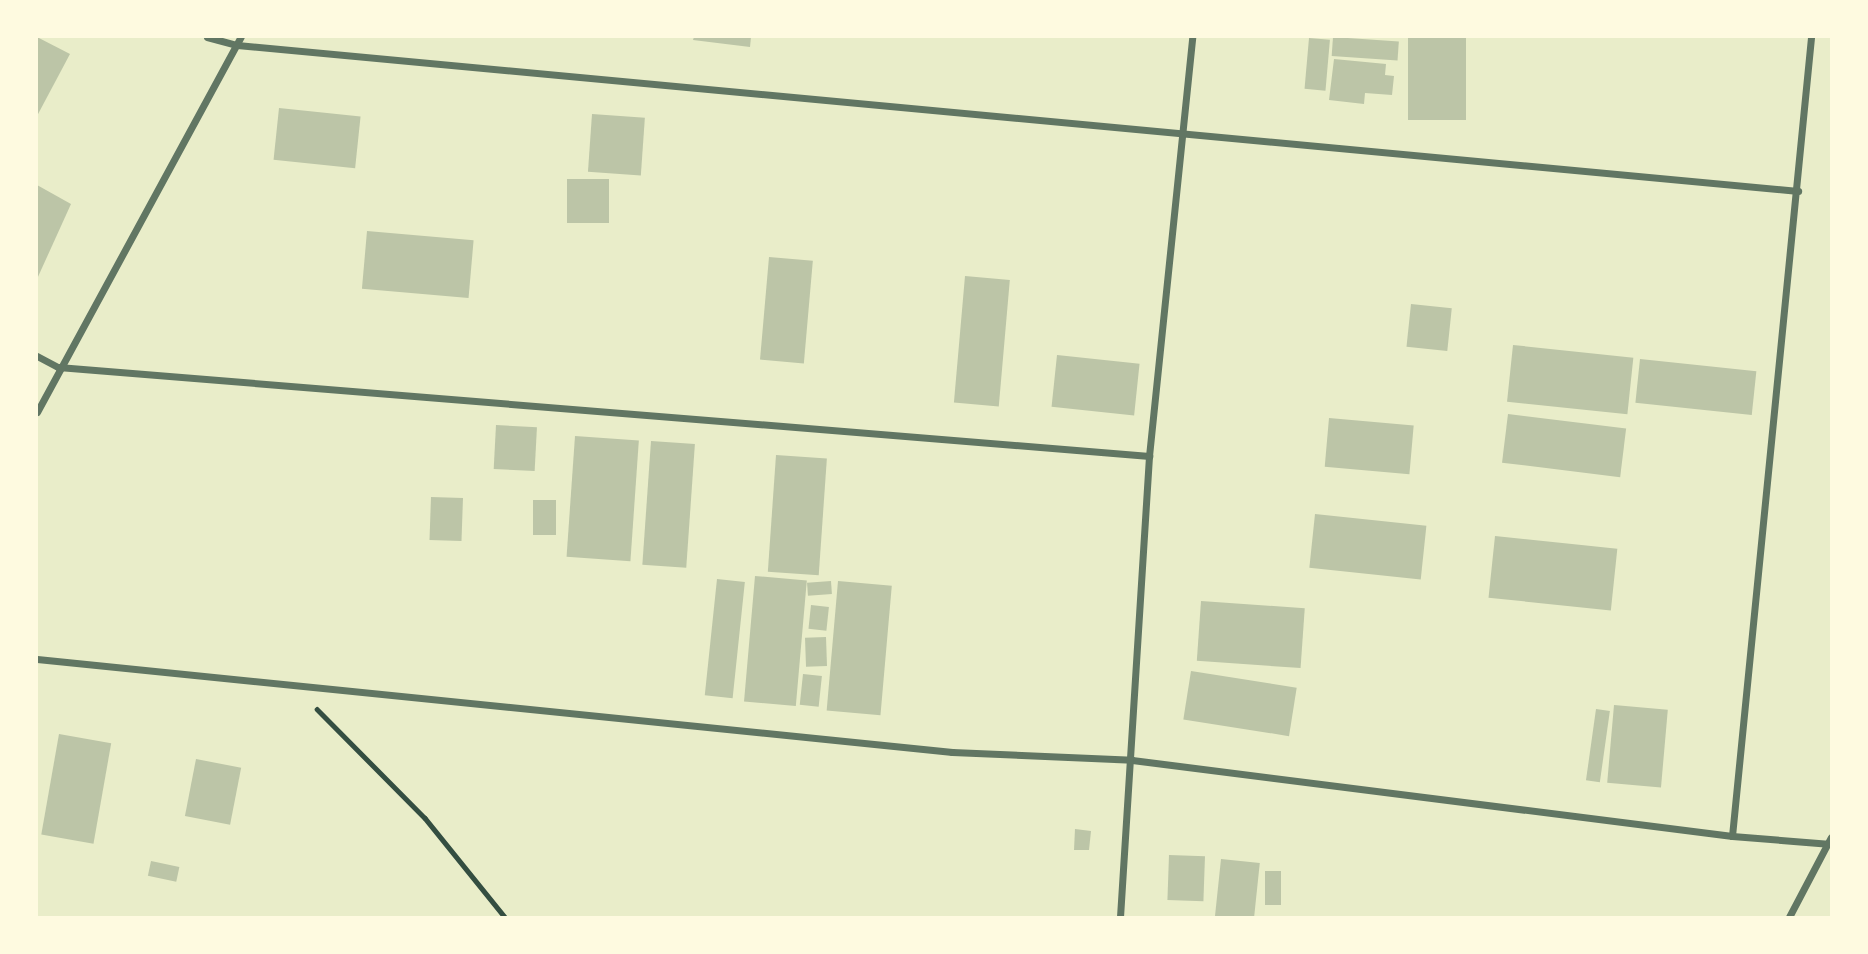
<!DOCTYPE html>
<html>
<head>
<meta charset="utf-8">
<style>
  body { margin:0 }
  #map { position:relative; width:1868px; height:954px; overflow:hidden; background:#e9edc9; font-family:Roboto,sans-serif }
  div>[style] { position:absolute }
  .building>* { inset:0; background:#bcc5a7; transform-origin:0 0 }
  .path>* { height:4.5px; margin:-2.25px; padding:0 2.25px; transform-origin:2.25px; border-radius:2.25px; background:#344e41 }
  .minor>* { height:7px; margin:-3.5px; padding:0 3.5px; transform-origin:3.5px; border-radius:3.5px; background:#617663 }
  span { translate:-50% -50%; white-space:nowrap; text-align:center; line-height:1.15; -webkit-text-stroke:6px #fefae0; paint-order:stroke }
  .frame { position:absolute; inset:0; border:38px solid #fefae0; pointer-events:none }
</style>
</head>
<body>
<div id="map">
  <div class="building">
    <div style="clip-path:polygon(37px 37px,70px 54px,37px 116px)"></div>
    <div style="clip-path:polygon(694px 37px,751px 37px,750px 47px,693px 40px)"></div>
    <div style="left:1333px;top:37px;width:66px;height:19px;rotate:4deg"></div>
    <div style="left:1408px;top:37px;width:58px;height:83px"></div>
    <div style="left:1309px;top:38px;width:21px;height:51px;rotate:5deg"></div>
    <div style="clip-path:polygon(1334px 59px,1386px 64px,1385px 75px,1394px 76px,1392px 95px,1365px 93px,1364px 104px,1329px 100px)"></div>
    <div style="left:279px;top:108px;width:82px;height:52px;rotate:6deg"></div>
    <div style="left:592px;top:114px;width:53px;height:58px;rotate:4deg"></div>
    <div style="left:609px;top:179px;width:44px;height:42px;rotate:90deg"></div>
    <div style="clip-path:polygon(37px 185px,71px 204px,37px 279px)"></div>
    <div style="left:367px;top:231px;width:107px;height:58px;rotate:5deg"></div>
    <div style="left:769px;top:257px;width:44px;height:103px;rotate:5deg"></div>
    <div style="left:965px;top:276px;width:45px;height:127px;rotate:5deg"></div>
    <div style="left:1411px;top:304px;width:41px;height:43px;rotate:6deg"></div>
    <div style="left:1513px;top:345px;width:121px;height:57px;rotate:6deg"></div>
    <div style="left:1057px;top:355px;width:83px;height:52px;rotate:6deg"></div>
    <div style="left:1640px;top:359px;width:117px;height:44px;rotate:6deg"></div>
    <div style="left:1508px;top:414px;width:119px;height:49px;rotate:7deg"></div>
    <div style="left:1329px;top:418px;width:85px;height:49px;rotate:5deg"></div>
    <div style="left:496px;top:425px;width:41px;height:44px;rotate:3deg"></div>
    <div style="left:575px;top:436px;width:64px;height:121px;rotate:4deg"></div>
    <div style="left:651px;top:441px;width:44px;height:124px;rotate:4deg"></div>
    <div style="left:776px;top:455px;width:51px;height:117px;rotate:4deg"></div>
    <div style="left:431px;top:497px;width:32px;height:43px;rotate:2deg"></div>
    <div style="left:533px;top:500px;width:23px;height:35px"></div>
    <div style="left:1315px;top:514px;width:112px;height:54px;rotate:6deg"></div>
    <div style="left:1495px;top:536px;width:123px;height:62px;rotate:6deg"></div>
    <div style="left:755px;top:576px;width:52px;height:126px;rotate:5deg"></div>
    <div style="left:717px;top:579px;width:28px;height:117px;rotate:6deg"></div>
    <div style="left:831px;top:581px;width:13px;height:24px;rotate:86deg"></div>
    <div style="left:838px;top:581px;width:54px;height:130px;rotate:5deg"></div>
    <div style="left:1201px;top:601px;width:104px;height:60px;rotate:4deg"></div>
    <div style="left:811px;top:605px;width:18px;height:24px;rotate:6deg"></div>
    <div style="left:826px;top:637px;width:29px;height:21px;rotate:88deg"></div>
    <div style="left:1191px;top:671px;width:107px;height:49px;rotate:9deg"></div>
    <div style="left:803px;top:674px;width:19px;height:31px;rotate:6deg"></div>
    <div style="left:1614px;top:705px;width:54px;height:78px;rotate:5deg"></div>
    <div style="left:1596px;top:709px;width:14px;height:72px;rotate:8deg"></div>
    <div style="left:59px;top:734px;width:53px;height:102px;rotate:10deg"></div>
    <div style="left:196px;top:759px;width:46px;height:58px;rotate:11deg"></div>
    <div style="clip-path:polygon(1075px 829px,1091px 831px,1089px 850px,1074px 850px)"></div>
    <div style="left:1169px;top:855px;width:36px;height:45px;rotate:2deg"></div>
    <div style="left:1221px;top:859px;width:39px;height:58px;rotate:6deg"></div>
    <div style="left:151px;top:861px;width:29px;height:15px;rotate:12deg"></div>
    <div style="left:1265px;top:871px;width:16px;height:34px"></div>
  </div>
  <div class="path">
    <div style="left:317px;top:709px;width:153px;rotate:45.3deg"></div>
    <div style="left:425px;top:818px;width:127px;rotate:51.1deg"></div>
  </div>
  <div class="minor">
    <div style="left:207px;top:37px;width:31px;rotate:15deg"></div>
    <div style="left:237px;top:45px;width:1568px;rotate:5.34deg"></div>
    <div style="left:37px;top:356px;width:24px;rotate:28deg"></div>
    <div style="left:58px;top:367px;width:1095px;rotate:4.66deg"></div>
    <div style="left:37px;top:412px;width:427px;rotate:-61.5deg"></div>
    <div style="left:37px;top:659px;width:920px;rotate:5.8deg"></div>
    <div style="left:952px;top:752px;width:180px;rotate:2.5deg"></div>
    <div style="left:1132px;top:760px;width:605px;rotate:7.22deg"></div>
    <div style="left:1732px;top:836px;width:99px;rotate:4.6deg"></div>
    <div style="left:1732px;top:836px;width:803px;rotate:-84.35deg"></div>
    <div style="left:1120px;top:917px;width:462px;rotate:-86.4deg"></div>
    <div style="left:1149px;top:456px;width:421px;rotate:-84.1deg"></div>
    <div style="left:1789px;top:917px;width:90px;rotate:-62.3deg"></div>
  </div>
  <div class="frame"></div>
</div>
</body>
</html>
